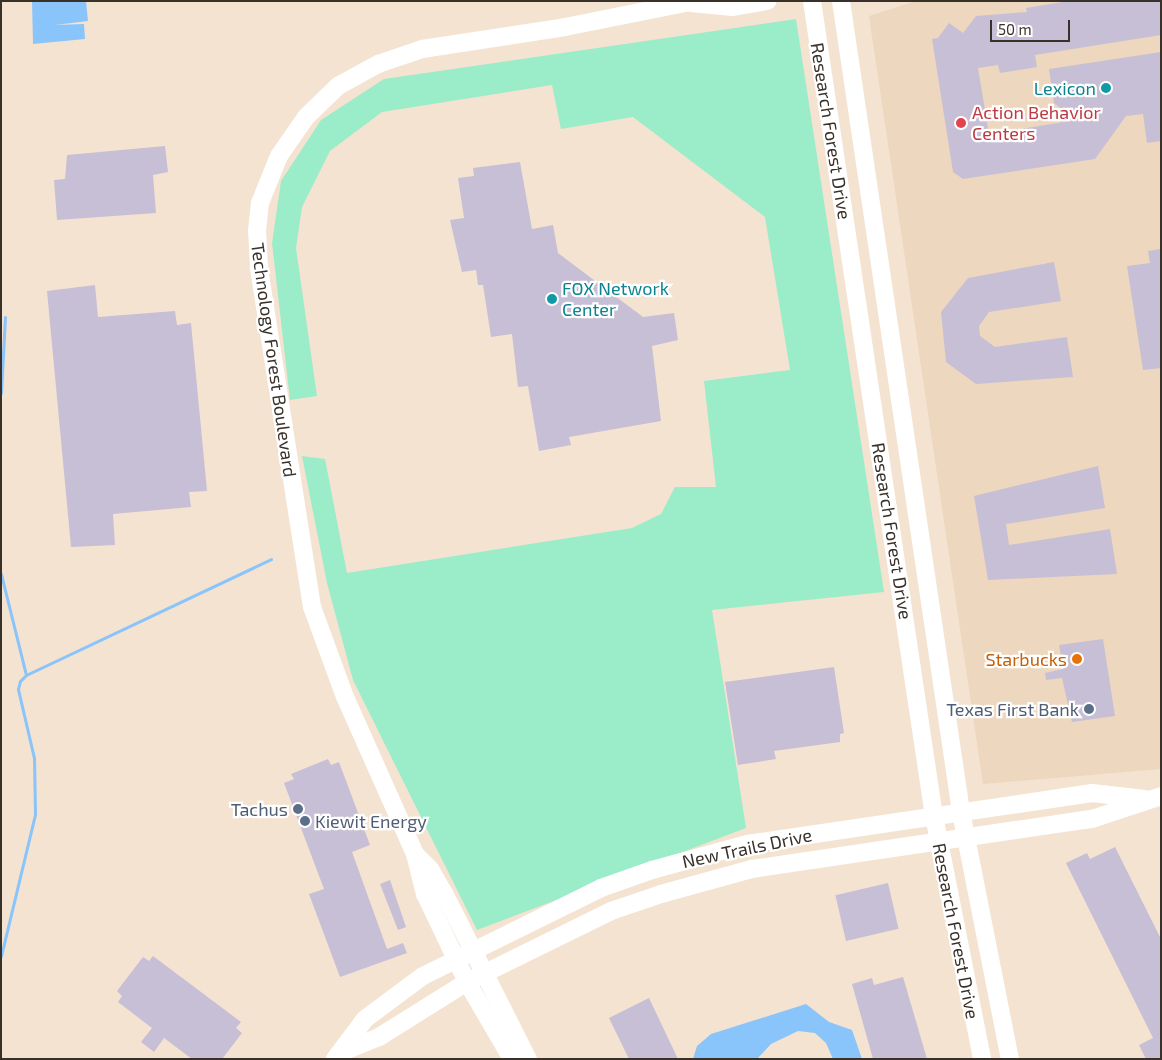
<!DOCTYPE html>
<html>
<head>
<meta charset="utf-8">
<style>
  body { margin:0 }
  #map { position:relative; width:1162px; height:1060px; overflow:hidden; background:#f4e3d1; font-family:"Exo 2",sans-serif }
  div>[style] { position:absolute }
  .built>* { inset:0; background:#edd7be }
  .green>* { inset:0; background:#9becc9 }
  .water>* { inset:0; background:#89c4fb }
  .stream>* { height:3px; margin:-1.5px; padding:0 1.5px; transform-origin:1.5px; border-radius:1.5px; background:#89c4fb }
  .building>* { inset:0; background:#c7bfd5; transform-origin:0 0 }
  .secondary>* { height:18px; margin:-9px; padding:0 9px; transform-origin:9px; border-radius:9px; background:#fff }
  .dots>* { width:14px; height:14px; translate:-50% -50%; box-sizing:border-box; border:2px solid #fff; border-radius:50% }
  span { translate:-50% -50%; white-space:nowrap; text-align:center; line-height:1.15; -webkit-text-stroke:4.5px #fff; paint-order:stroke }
  .culture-label { font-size:18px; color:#0d838f }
  .right { translate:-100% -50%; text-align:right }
  .left { translate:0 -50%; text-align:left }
  .health-label { font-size:18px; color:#be3a42 }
  .street-label { font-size:18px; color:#38312a }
  .food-label { font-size:18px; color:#c56008 }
  .service-label { font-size:18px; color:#4e5e75 }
  .frame { position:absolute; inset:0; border:2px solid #38312a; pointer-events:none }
  .scale { position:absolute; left:990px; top:20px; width:80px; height:22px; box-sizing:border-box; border:2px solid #38312a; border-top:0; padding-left:6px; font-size:15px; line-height:18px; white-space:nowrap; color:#38312a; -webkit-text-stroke:4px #fff; paint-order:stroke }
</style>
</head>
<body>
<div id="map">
  <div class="built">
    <div style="clip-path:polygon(916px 1px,1161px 1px,1161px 769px,983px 784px,869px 16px)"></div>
  </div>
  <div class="green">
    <div style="clip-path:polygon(796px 19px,884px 592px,712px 610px,746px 828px,477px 930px,353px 680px,327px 583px,302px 456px,325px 459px,347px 573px,632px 528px,661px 514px,675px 487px,716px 487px,704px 381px,790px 370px,765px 217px,633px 117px,561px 129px,552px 85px,382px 112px,330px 151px,302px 207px,296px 248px,317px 396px,290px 400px,272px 243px,281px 181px,321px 120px,384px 79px)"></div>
  </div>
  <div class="water">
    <div style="clip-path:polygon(32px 1px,86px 1px,88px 21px,55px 25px,84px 24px,85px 39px,33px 44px)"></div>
    <div style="clip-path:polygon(806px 1004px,829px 1022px,852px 1030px,862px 1059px,833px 1059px,826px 1043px,815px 1033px,798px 1031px,771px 1044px,757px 1059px,693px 1059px,697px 1046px,711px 1034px)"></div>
  </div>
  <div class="stream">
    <div style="left:1px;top:393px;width:76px;rotate:-87deg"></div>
    <div style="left:1px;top:574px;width:104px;rotate:76.1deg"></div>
    <div style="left:1px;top:956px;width:146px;rotate:-76.5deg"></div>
    <div style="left:35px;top:814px;width:56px;rotate:-91deg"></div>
    <div style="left:34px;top:758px;width:71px;rotate:-103.1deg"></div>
    <div style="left:18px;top:689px;width:8px;rotate:-76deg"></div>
    <div style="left:20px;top:681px;width:8px;rotate:-45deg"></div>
    <div style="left:26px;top:675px;width:271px;rotate:-25.3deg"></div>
  </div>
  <div class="building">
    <div style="clip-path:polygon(1069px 1px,1161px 1px,1161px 35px,1035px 55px,1037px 67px,1000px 73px,998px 65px,978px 68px,989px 134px,1076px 120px,1054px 103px,1049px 69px,1161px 52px,1161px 141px,1147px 143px,1143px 114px,1126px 116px,1095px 159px,963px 179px,953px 172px,932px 39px,938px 38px,949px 23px,963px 33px,976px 16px,1027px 12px,1026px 8px)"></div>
    <div style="clip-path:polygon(165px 146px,168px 172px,153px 175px,156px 213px,57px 220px,54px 180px,65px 179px,67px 155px)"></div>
    <div style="clip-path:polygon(520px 162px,532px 229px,553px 225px,558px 253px,643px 317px,674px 313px,678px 340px,652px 346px,661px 421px,569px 437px,571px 445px,539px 451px,528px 386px,518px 387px,512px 334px,491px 337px,483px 285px,478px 285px,476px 270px,462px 272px,450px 220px,464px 218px,458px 178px,474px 176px,473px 168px)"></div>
    <div style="clip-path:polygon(1161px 249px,1161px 368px,1143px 370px,1127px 266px,1150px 263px,1148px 251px)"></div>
    <div style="clip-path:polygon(1054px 262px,1061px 301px,989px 312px,979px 326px,980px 336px,995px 347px,1067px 337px,1073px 377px,976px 384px,946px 362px,941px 312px,968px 278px)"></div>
    <div style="clip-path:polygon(95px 285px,98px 317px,175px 311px,177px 325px,191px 323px,207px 491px,189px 492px,191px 507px,113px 514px,115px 545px,71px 547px,47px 291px)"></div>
    <div style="clip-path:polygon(1098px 466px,1105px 508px,1006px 524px,1009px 545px,1110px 529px,1117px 574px,988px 580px,974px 496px)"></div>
    <div style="clip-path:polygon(1103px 639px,1115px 716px,1072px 722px,1062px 678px,1046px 680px,1045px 673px,1063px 669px,1059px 645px)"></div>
    <div style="clip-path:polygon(834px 667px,844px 733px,840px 734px,840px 742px,774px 751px,776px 759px,738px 765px,725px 682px)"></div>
    <div style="clip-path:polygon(328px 759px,331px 765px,339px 762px,370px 845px,352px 852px,387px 949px,403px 943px,407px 953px,340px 977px,309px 894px,324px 889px,284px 783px,294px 779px,291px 774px)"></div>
    <div style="clip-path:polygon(1115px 847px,1161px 939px,1161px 1059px,1146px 1059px,1139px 1045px,1153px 1038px,1066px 863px,1087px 853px,1090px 859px)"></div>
    <div style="clip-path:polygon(390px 880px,406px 927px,398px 930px,380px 884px)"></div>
    <div style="left:888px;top:883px;width:47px;height:54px;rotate:77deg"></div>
    <div style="clip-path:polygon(153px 956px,241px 1022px,236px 1028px,242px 1033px,222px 1059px,192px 1059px,164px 1038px,154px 1052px,141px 1042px,152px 1028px,118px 1002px,122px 996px,117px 991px,143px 957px,149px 961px)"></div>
    <div style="clip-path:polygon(903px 977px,927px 1059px,873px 1059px,852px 984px,872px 978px,874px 985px)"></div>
    <div style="clip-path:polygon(649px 998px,678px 1059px,629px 1059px,609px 1018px)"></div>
  </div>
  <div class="secondary">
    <div style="left:812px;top:1px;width:824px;rotate:81.49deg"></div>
    <div style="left:934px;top:816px;width:248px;rotate:78.8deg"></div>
    <div style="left:841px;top:1px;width:820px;rotate:81.58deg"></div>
    <div style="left:961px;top:812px;width:252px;rotate:78.8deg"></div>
    <div style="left:691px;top:3px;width:42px;rotate:5.4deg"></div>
    <div style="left:733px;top:7px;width:35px;rotate:-10deg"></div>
    <div style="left:415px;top:854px;width:21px;rotate:45deg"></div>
    <div style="left:430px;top:869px;width:30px;rotate:60deg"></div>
    <div style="left:445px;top:895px;width:184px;rotate:63.2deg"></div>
    <div style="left:342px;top:1052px;width:40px;rotate:-22deg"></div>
    <div style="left:379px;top:1037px;width:104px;rotate:-32deg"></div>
    <div style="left:467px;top:982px;width:161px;rotate:-26.2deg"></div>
    <div style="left:611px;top:911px;width:53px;rotate:-18.8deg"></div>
    <div style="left:661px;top:894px;width:94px;rotate:-15.4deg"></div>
    <div style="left:752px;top:869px;width:344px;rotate:-8.4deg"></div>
    <div style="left:1092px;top:819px;width:73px;rotate:-18.4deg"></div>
    <div style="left:335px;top:1059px;width:50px;rotate:-53.1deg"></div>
    <div style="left:365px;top:1019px;width:72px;rotate:-36.6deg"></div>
    <div style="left:423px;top:976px;width:199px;rotate:-26.3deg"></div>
    <div style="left:601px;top:888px;width:54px;rotate:-19.4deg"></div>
    <div style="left:652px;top:870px;width:98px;rotate:-15.3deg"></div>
    <div style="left:747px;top:844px;width:349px;rotate:-8.4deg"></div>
    <div style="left:1092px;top:793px;width:53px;rotate:6.5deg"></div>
    <div style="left:512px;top:1059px;width:89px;rotate:-120.3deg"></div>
    <div style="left:467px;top:982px;width:98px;rotate:-115.5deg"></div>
    <div style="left:425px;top:894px;width:41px;rotate:-104deg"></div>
    <div style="left:415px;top:854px;width:172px;rotate:-114deg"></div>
    <div style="left:345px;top:697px;width:96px;rotate:-110.1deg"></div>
    <div style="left:312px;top:607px;width:344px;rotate:-98.9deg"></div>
    <div style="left:259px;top:267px;width:36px;rotate:-93deg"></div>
    <div style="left:257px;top:231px;width:28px;rotate:-84deg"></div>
    <div style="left:260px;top:203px;width:51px;rotate:-68deg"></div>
    <div style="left:279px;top:156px;width:47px;rotate:-55.3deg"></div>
    <div style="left:306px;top:117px;width:45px;rotate:-44.1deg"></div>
    <div style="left:338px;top:86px;width:46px;rotate:-28.8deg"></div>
    <div style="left:378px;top:64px;width:46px;rotate:-18.8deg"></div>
    <div style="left:422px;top:49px;width:145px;rotate:-8.7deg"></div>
    <div style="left:565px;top:27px;width:133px;rotate:-11.3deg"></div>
  </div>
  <div class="dots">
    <div style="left:1106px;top:88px;background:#0f9aa8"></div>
    <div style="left:961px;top:123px;background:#e0444e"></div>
    <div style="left:552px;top:299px;background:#0f9aa8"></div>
    <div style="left:1077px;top:659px;background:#e8710a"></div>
    <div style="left:1089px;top:709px;background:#5c6f8a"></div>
    <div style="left:298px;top:809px;background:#5c6f8a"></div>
    <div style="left:305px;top:821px;background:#5c6f8a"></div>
  </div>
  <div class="culture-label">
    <span class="right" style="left:1096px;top:88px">Lexicon</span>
    <span class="left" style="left:562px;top:299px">FOX Network<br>Center</span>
  </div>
  <div class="health-label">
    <span class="left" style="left:972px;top:123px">Action Behavior<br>Centers</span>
  </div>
  <div class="street-label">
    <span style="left:831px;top:131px;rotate:81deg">Research Forest Drive</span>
    <span style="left:274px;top:360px;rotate:82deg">Technology Forest Boulevard</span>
    <span style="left:892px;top:531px;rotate:81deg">Research Forest Drive</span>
    <span style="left:747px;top:848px;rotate:-12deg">New Trails Drive</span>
    <span style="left:956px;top:931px;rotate:79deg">Research Forest Drive</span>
  </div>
  <div class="food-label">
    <span class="right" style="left:1067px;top:659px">Starbucks</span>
  </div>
  <div class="service-label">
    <span class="right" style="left:1079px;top:709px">Texas First Bank</span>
    <span class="right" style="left:288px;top:809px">Tachus</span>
    <span class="left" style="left:315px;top:821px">Kiewit Energy</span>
  </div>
  <div class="frame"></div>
  <div class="scale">50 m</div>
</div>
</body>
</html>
